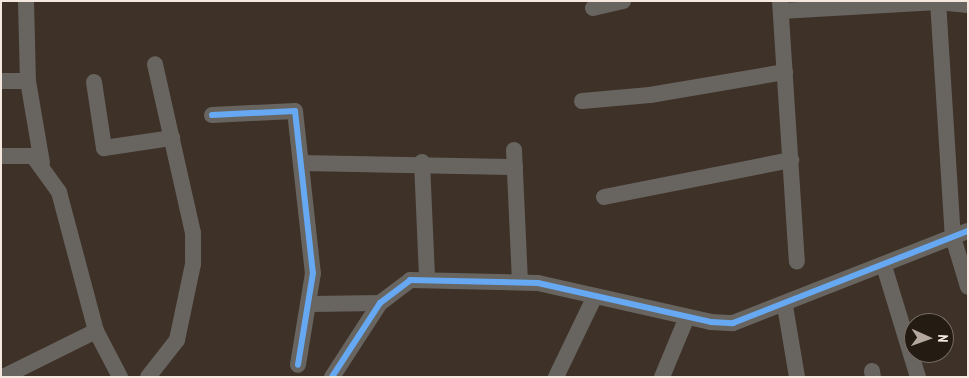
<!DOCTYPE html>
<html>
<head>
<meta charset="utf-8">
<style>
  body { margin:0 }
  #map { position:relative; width:969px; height:378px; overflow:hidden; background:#3d3128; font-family:"PT Sans Narrow",sans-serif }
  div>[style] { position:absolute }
  .street>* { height:16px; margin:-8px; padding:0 8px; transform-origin:8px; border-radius:8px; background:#68645f }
  .cycleway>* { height:6px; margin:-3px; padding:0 3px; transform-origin:3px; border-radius:3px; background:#66a8f1 }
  span { translate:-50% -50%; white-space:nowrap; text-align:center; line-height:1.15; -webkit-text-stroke:4px #241b13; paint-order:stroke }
  .frame { position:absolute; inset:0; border:2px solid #f5e8de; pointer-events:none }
  .north { position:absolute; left:904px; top:313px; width:50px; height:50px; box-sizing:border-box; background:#241b13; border:1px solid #786d64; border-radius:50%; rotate:92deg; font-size:14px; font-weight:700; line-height:20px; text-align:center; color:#f5e8de }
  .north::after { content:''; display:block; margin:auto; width:18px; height:22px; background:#b5a89e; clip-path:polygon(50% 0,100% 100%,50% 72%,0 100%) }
</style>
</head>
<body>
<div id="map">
  <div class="street">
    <div style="left:26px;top:1px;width:80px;rotate:88.6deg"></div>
    <div style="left:28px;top:81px;width:83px;rotate:80.3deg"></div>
    <div style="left:780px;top:1px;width:261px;rotate:86.3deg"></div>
    <div style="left:938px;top:1px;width:236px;rotate:86.4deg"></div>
    <div style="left:953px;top:237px;width:52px;rotate:73.3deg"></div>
    <div style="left:593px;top:8px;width:31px;rotate:-13deg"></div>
    <div style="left:781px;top:11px;width:157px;rotate:-3.3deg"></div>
    <div style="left:938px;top:2px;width:30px;rotate:6deg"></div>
    <div style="left:1px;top:81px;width:27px"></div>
    <div style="left:94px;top:82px;width:67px;rotate:81.4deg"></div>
    <div style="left:104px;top:148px;width:69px;rotate:-8.4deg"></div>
    <div style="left:582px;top:101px;width:68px;rotate:-5deg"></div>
    <div style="left:650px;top:95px;width:137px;rotate:-9.7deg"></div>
    <div style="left:212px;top:115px;width:83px;rotate:-2.8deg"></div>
    <div style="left:295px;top:111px;width:163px;rotate:83.7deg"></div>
    <div style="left:313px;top:273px;width:93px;rotate:99.3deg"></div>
    <div style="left:514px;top:150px;width:132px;rotate:87.4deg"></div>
    <div style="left:1px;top:156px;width:32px"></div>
    <div style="left:33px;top:156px;width:44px;rotate:54.2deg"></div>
    <div style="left:59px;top:192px;width:144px;rotate:75.1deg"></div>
    <div style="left:96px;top:331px;width:52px;rotate:62.4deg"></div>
    <div style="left:422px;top:162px;width:115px;rotate:87.5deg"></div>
    <div style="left:301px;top:163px;width:214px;rotate:1.1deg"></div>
    <div style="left:604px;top:197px;width:191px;rotate:-11.2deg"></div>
    <div style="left:884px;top:266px;width:116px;rotate:73deg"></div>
    <div style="left:311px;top:304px;width:69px;rotate:-0.8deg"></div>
    <div style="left:785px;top:306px;width:72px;rotate:80.4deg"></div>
    <div style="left:872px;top:371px;width:6px;rotate:81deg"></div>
    <div style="left:3px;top:377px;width:104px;rotate:-26.3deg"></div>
    <div style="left:148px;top:377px;width:47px;rotate:-51.9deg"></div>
    <div style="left:177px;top:340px;width:78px;rotate:-78.1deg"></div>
    <div style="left:193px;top:264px;width:31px;rotate:-90deg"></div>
    <div style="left:193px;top:233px;width:173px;rotate:-102.7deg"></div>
    <div style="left:332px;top:377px;width:88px;rotate:-57deg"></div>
    <div style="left:380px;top:303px;width:38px;rotate:-37deg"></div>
    <div style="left:410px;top:280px;width:128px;rotate:1.3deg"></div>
    <div style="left:538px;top:283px;width:177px;rotate:12.7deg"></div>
    <div style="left:711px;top:322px;width:22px;rotate:3deg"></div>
    <div style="left:733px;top:323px;width:252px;rotate:-21.4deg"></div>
    <div style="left:556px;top:377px;width:90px;rotate:-64.3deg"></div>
    <div style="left:662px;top:377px;width:65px;rotate:-67.4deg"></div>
  </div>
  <div class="cycleway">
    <div style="left:212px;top:115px;width:83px;rotate:-2.8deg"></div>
    <div style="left:295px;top:111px;width:163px;rotate:83.7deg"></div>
    <div style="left:313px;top:273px;width:93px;rotate:99.3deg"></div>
    <div style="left:332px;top:377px;width:88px;rotate:-57deg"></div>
    <div style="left:380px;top:303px;width:38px;rotate:-37deg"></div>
    <div style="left:410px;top:280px;width:128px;rotate:1.3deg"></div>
    <div style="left:538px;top:283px;width:177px;rotate:12.7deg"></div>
    <div style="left:711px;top:322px;width:22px;rotate:3deg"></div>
    <div style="left:733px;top:323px;width:252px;rotate:-21.4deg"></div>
  </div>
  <div class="frame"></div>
  <div class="north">N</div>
</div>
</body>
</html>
